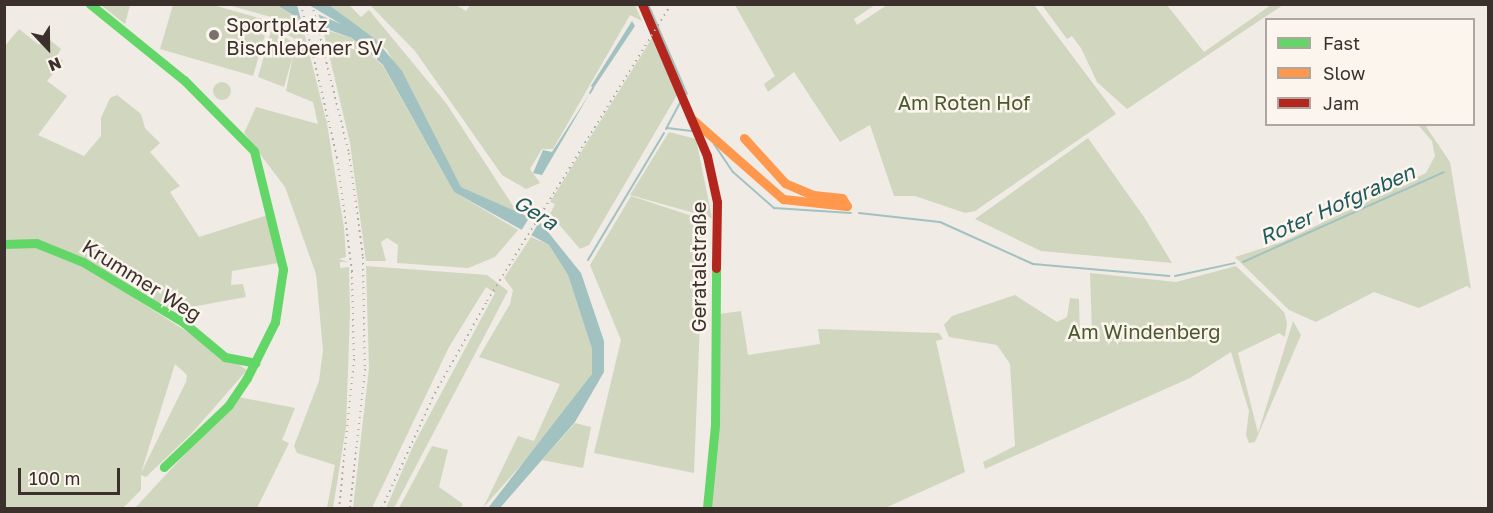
<!DOCTYPE html>
<html>
<head>
<meta charset="utf-8">
<style>
  body { margin:0 }
  #map { position:relative; width:1493px; height:513px; overflow:hidden; background:#f0ebe5; font-family:"Golos Text",sans-serif }
  div>[style] { position:absolute }
  .green>* { inset:0; background:#d1d6bf }
  .round { border-radius:50% }
  .water>* { inset:0; background:#a1c2c1 }
  .pier>* { inset:0; background:#f0ebe5 }
  .stream>* { height:2px; margin:-1px; padding:0 1px; transform-origin:1px; border-radius:1px; background:#a1c2c1 }
  .fast>* { height:9px; margin:-4.5px; padding:0 4.5px; transform-origin:4.5px; border-radius:4.5px; background:#63d668 }
  .slow>* { height:9px; margin:-4.5px; padding:0 4.5px; transform-origin:4.5px; border-radius:4.5px; background:#ff974d }
  .jam>* { height:9px; margin:-4.5px; padding:0 4.5px; transform-origin:4.5px; border-radius:4.5px; background:#b3261e }
  .rail>* { height:2px; margin-top:-1px; transform-origin:0; background:repeating-linear-gradient(90deg,#b1aca8 0 1.5px,transparent 0 6px) }
  .dots>* { width:16px; height:16px; translate:-50% -50%; box-sizing:border-box; border:3px solid #fbf5ee; border-radius:50% }
  span { translate:-50% -50%; white-space:nowrap; text-align:center; line-height:1.15; -webkit-text-stroke:5px #fbf5ee; paint-order:stroke }
  .poi-label { font-size:20px; color:#3b302b }
  .left { translate:0 -50%; text-align:left }
  .park-label { font-size:20px; color:#4a5a2e }
  .street-label { font-size:20px; color:#3b302b }
  .water-label { font-size:21px; color:#1f5a5e; font-style:italic }
  .frame { position:absolute; inset:0; border:6px solid #3b302b; pointer-events:none }
  .legend { position:absolute; left:1265px; top:18px; width:210px; height:108px; box-sizing:border-box; background:#fbf5ee; border:2px solid #aea6a0; margin:0; padding:8px 10px; list-style:none; font-size:18px; color:#3b302b }
  .legend li { display:flex; align-items:center; gap:12px; height:30px }
  .legend b { width:30px; border:2px solid #aea6a0 }
  .north { position:absolute; left:18px; top:18px; width:60px; height:60px; -webkit-text-stroke:4px #fbf5ee; paint-order:stroke; rotate:158deg; font-size:16px; font-weight:700; line-height:24px; text-align:center; color:#3b302b }
  .north::after { content:''; display:block; margin:auto; width:21px; height:27px; background:#3b302b; clip-path:polygon(50% 0,100% 100%,50% 72%,0 100%) }
  .scale { position:absolute; left:18px; top:468px; width:102px; height:27px; box-sizing:border-box; border:3px solid #3b302b; border-top:0; padding-left:8px; font-size:18px; line-height:21px; white-space:nowrap; color:#3b302b; -webkit-text-stroke:4px #fbf5ee; paint-order:stroke }
</style>
</head>
<body>
<div id="map">
  <div class="green">
    <div style="clip-path:polygon(382px 4px,456px 5px,466px 11px,471px 4px,635px 5px,642px 21px,630px 15px,553px 149px,542px 149px,530px 169px,540px 183px,526px 189px,502px 175px,415px 51px,370px 5px)"></div>
    <div style="clip-path:polygon(98px 5px,130px 5px,125px 24px,101px 5px)"></div>
    <div style="clip-path:polygon(173px 5px,213px 5px,269px 21px,253px 76px,160px 49px)"></div>
    <div style="clip-path:polygon(228px 5px,277px 5px,301px 20px,327px 124px,344px 228px,346px 257px,339px 259px,348px 262px,340px 262px,340px 268px,349px 267px,350px 312px,346px 427px,333px 508px,327px 508px,335px 465px,297px 453px,294px 446px,319px 381px,323px 350px,316px 274px,285px 187px,244px 133px,256px 107px,318px 124px,313px 102px,286px 91px,296px 40px,273px 25px,275px 18px)"></div>
    <div style="clip-path:polygon(329px 5px,349px 5px,361px 17px,369px 10px,446px 103px,517px 212px,461px 187px,387px 50px)"></div>
    <div style="clip-path:polygon(735px 5px,875px 5px,854px 19px,857px 25px,887px 5px,1034px 5px,1116px 114px,975px 211px,965px 213px,915px 196px,894px 196px,870px 125px,840px 142px,794px 72px,768px 92px,764px 84px,775px 76px)"></div>
    <div style="clip-path:polygon(1042px 5px,1167px 5px,1204px 52px,1271px 5px,1283px 5px,1127px 109px,1097px 82px,1081px 48px,1072px 36px,1067px 39px)"></div>
    <div style="clip-path:polygon(272px 28px,296px 45px,284px 87px,258px 77px)"></div>
    <div style="clip-path:polygon(evenodd,19px 29px,39px 45px,46px 37px,61px 49px,57px 56px,63px 61px,47px 81px,67px 96px,38px 135px,84px 156px,101px 136px,101px 118px,110px 98px,117px 95px,141px 114px,145px 128px,160px 143px,150px 152px,180px 186px,170px 192px,199px 237px,271px 214px,278px 263px,232px 271px,231px 285px,243px 284px,246px 297px,169px 311px,84px 266px,247px 370px,192px 433px,146px 477px,141px 475px,141px 490px,123px 508px,5px 508px,4px 47px,19px 29px,175px 364px,187px 375px,186px 382px,141px 473px,175px 364px)"></div>
    <div style="clip-path:polygon(323px 29px,352px 38px,383px 66px,454px 192px,518px 230px,495px 257px,468px 268px,397px 263px,398px 245px,387px 238px,381px 242px,386px 261px,366px 261px,350px 143px)"></div>
    <div style="clip-path:polygon(652px 38px,677px 95px,589px 245px,580px 249px,550px 214px,555px 204px,550px 202px)"></div>
    <div class="round" style="left:213px;top:82px;width:18px;height:18px"></div>
    <div style="clip-path:polygon(1418px 125px,1425px 125px,1450px 162px,1471px 289px,1467px 286px,1419px 308px,1374px 292px,1316px 322px,1289px 310px,1235px 257px,1282px 242px,1426px 173px,1435px 156px,1432px 141px)"></div>
    <div style="clip-path:polygon(669px 132px,696px 139px,712px 218px,630px 195px)"></div>
    <div style="clip-path:polygon(1088px 138px,1144px 217px,1172px 263px,1041px 251px,975px 219px)"></div>
    <div style="clip-path:polygon(631px 196px,704px 220px,694px 473px,594px 453px,621px 340px,590px 265px)"></div>
    <div style="clip-path:polygon(531px 237px,549px 245px,568px 275px,592px 349px,592px 374px,566px 414px,483px 508px,518px 436px,534px 441px,560px 384px,479px 357px,510px 304px,513px 290px,504px 278px)"></div>
    <div style="clip-path:polygon(366px 266px,487px 275px,508px 291px,394px 508px,386px 508px,414px 444px,495px 293px,486px 287px,449px 347px,372px 508px,353px 508px,369px 368px)"></div>
    <div style="clip-path:polygon(1236px 266px,1284px 312px,1287px 323px,1285px 337px,1279px 333px,1238px 353px,1258px 433px,1293px 321px,1301px 335px,1255px 442px,1249px 443px,1246px 435px,1249px 411px,1231px 352px,1190px 378px,985px 469px,983px 462px,1015px 446px,1010px 364px,997px 345px,949px 337px,944px 325px,952px 316px,1015px 295px,1057px 322px,1067px 317px,1070px 298px,1079px 299px,1080px 337px,1092px 332px,1090px 273px,1176px 282px)"></div>
    <div style="clip-path:polygon(741px 311px,748px 355px,820px 344px,818px 329px,939px 333px,943px 339px,936px 341px,965px 472px,885px 508px,710px 508px,719px 314px)"></div>
    <div style="clip-path:polygon(238px 397px,295px 408px,282px 440px,289px 443px,257px 508px,135px 508px)"></div>
    <div style="clip-path:polygon(575px 423px,591px 427px,583px 468px,542px 460px)"></div>
    <div style="clip-path:polygon(432px 446px,448px 450px,439px 487px,463px 504px,461px 508px,399px 508px)"></div>
  </div>
  <div class="water">
    <div style="clip-path:polygon(277px 5px,296px 5px,341px 24px,309px 5px,329px 5px,375px 39px,402px 71px,461px 187px,540px 222px,581px 273px,604px 341px,604px 372px,575px 422px,500px 508px,488px 508px,592px 374px,592px 349px,568px 275px,549px 245px,454px 192px,383px 65px,352px 38px,301px 20px)"></div>
    <div style="clip-path:polygon(632px 21px,635px 26px,593px 89px,591px 86px)"></div>
    <div style="clip-path:polygon(590px 93px,542px 175px,533px 173px,543px 150px,552px 152px)"></div>
  </div>
  <div class="pier">
    <div style="clip-path:polygon(297px 5px,318px 13px,324px 32px,302px 24px)"></div>
    <div style="clip-path:polygon(531px 215px,541px 219px,529px 239px,519px 234px)"></div>
  </div>
  <div class="stream">
    <div style="left:648px;top:4px;width:98px;rotate:66.6deg"></div>
    <div style="left:590px;top:93px;width:6px;rotate:-59deg"></div>
    <div style="left:667px;top:128px;width:25px;rotate:7deg"></div>
    <div style="left:666px;top:129px;width:30px;rotate:-62deg"></div>
    <div style="left:714px;top:144px;width:34px;rotate:56deg"></div>
    <div style="left:733px;top:172px;width:55px;rotate:41.3deg"></div>
    <div style="left:774px;top:208px;width:77px;rotate:3.7deg"></div>
    <div style="left:859px;top:213px;width:81px;rotate:6.3deg"></div>
    <div style="left:940px;top:222px;width:102px;rotate:24.3deg"></div>
    <div style="left:1033px;top:264px;width:137px;rotate:5deg"></div>
    <div style="left:588px;top:260px;width:148px;rotate:-59.1deg"></div>
    <div style="left:1243px;top:262px;width:220px;rotate:-24.1deg"></div>
    <div style="left:1175px;top:276px;width:61px;rotate:-12.2deg"></div>
  </div>
  <div class="fast">
    <div style="left:90px;top:4px;width:121px;rotate:39deg"></div>
    <div style="left:184px;top:80px;width:100px;rotate:45.4deg"></div>
    <div style="left:254px;top:151px;width:122px;rotate:76.2deg"></div>
    <div style="left:283px;top:269px;width:54px;rotate:98.6deg"></div>
    <div style="left:275px;top:322px;width:63px;rotate:116.6deg"></div>
    <div style="left:247px;top:378px;width:32px;rotate:124deg"></div>
    <div style="left:229px;top:405px;width:90px;rotate:136.4deg"></div>
    <div style="left:4px;top:244px;width:32px;rotate:-2deg"></div>
    <div style="left:36px;top:243px;width:51px;rotate:22deg"></div>
    <div style="left:83px;top:262px;width:117px;rotate:31deg"></div>
    <div style="left:183px;top:322px;width:55px;rotate:39.8deg"></div>
    <div style="left:225px;top:357px;width:31px;rotate:11deg"></div>
    <div style="left:707px;top:508px;width:83px;rotate:-84.5deg"></div>
    <div style="left:715px;top:425px;width:157px;rotate:-89.6deg"></div>
  </div>
  <div class="slow">
    <div style="left:693px;top:120px;width:120px;rotate:41.3deg"></div>
    <div style="left:783px;top:199px;width:64px;rotate:6.2deg"></div>
    <div style="left:847px;top:206px;width:9px;rotate:-122deg"></div>
    <div style="left:842px;top:198px;width:29px;rotate:-174deg"></div>
    <div style="left:813px;top:195px;width:30px;rotate:-157deg"></div>
    <div style="left:785px;top:183px;width:61px;rotate:-132.3deg"></div>
  </div>
  <div class="jam">
    <div style="left:642px;top:4px;width:165px;rotate:66.8deg"></div>
    <div style="left:707px;top:156px;width:47px;rotate:77.7deg"></div>
    <div style="left:717px;top:202px;width:66px;rotate:90.9deg"></div>
  </div>
  <div class="rail">
    <div style="left:301px;top:4px;width:157px;rotate:76.8deg"></div>
    <div style="left:337px;top:157px;width:115px;rotate:82.5deg"></div>
    <div style="left:352px;top:271px;width:88px;rotate:88.7deg"></div>
    <div style="left:354px;top:359px;width:150px;rotate:95.7deg"></div>
    <div style="left:312px;top:4px;width:154px;rotate:76.1deg"></div>
    <div style="left:349px;top:153px;width:105px;rotate:82.3deg"></div>
    <div style="left:363px;top:257px;width:112px;rotate:89deg"></div>
    <div style="left:365px;top:369px;width:140px;rotate:96.2deg"></div>
    <div style="left:382px;top:508px;width:127px;rotate:-65.3deg"></div>
    <div style="left:435px;top:393px;width:106px;rotate:-60.5deg"></div>
    <div style="left:487px;top:301px;width:349px;rotate:-58.2deg"></div>
  </div>
  <div class="dots">
    <div style="left:214px;top:35px;background:#7a716c"></div>
  </div>
  <div class="poi-label">
    <span class="left" style="left:226px;top:36px">Sportplatz<br>Bischlebener SV</span>
  </div>
  <div class="park-label">
    <span style="left:964px;top:102px">Am Roten Hof</span>
    <span style="left:1144px;top:331px">Am Windenberg</span>
  </div>
  <div class="street-label">
    <span style="left:698px;top:267px;rotate:-90deg">Geratalstraße</span>
    <span style="left:142px;top:280px;rotate:32deg">Krummer Weg</span>
  </div>
  <div class="water-label">
    <span style="left:1337px;top:204px;rotate:-24deg">Roter Hofgraben</span>
    <span style="left:536px;top:212px;rotate:32deg">Gera</span>
  </div>
  <div class="frame"></div>
  <ul class="legend">
  <li><b style="height:8px;background:#63d668"></b>Fast</li>
  <li><b style="height:8px;background:#ff974d"></b>Slow</li>
  <li><b style="height:8px;background:#b3261e"></b>Jam</li>
  </ul>
  <div class="north">N</div>
  <div class="scale">100 m</div>
</div>
</body>
</html>
